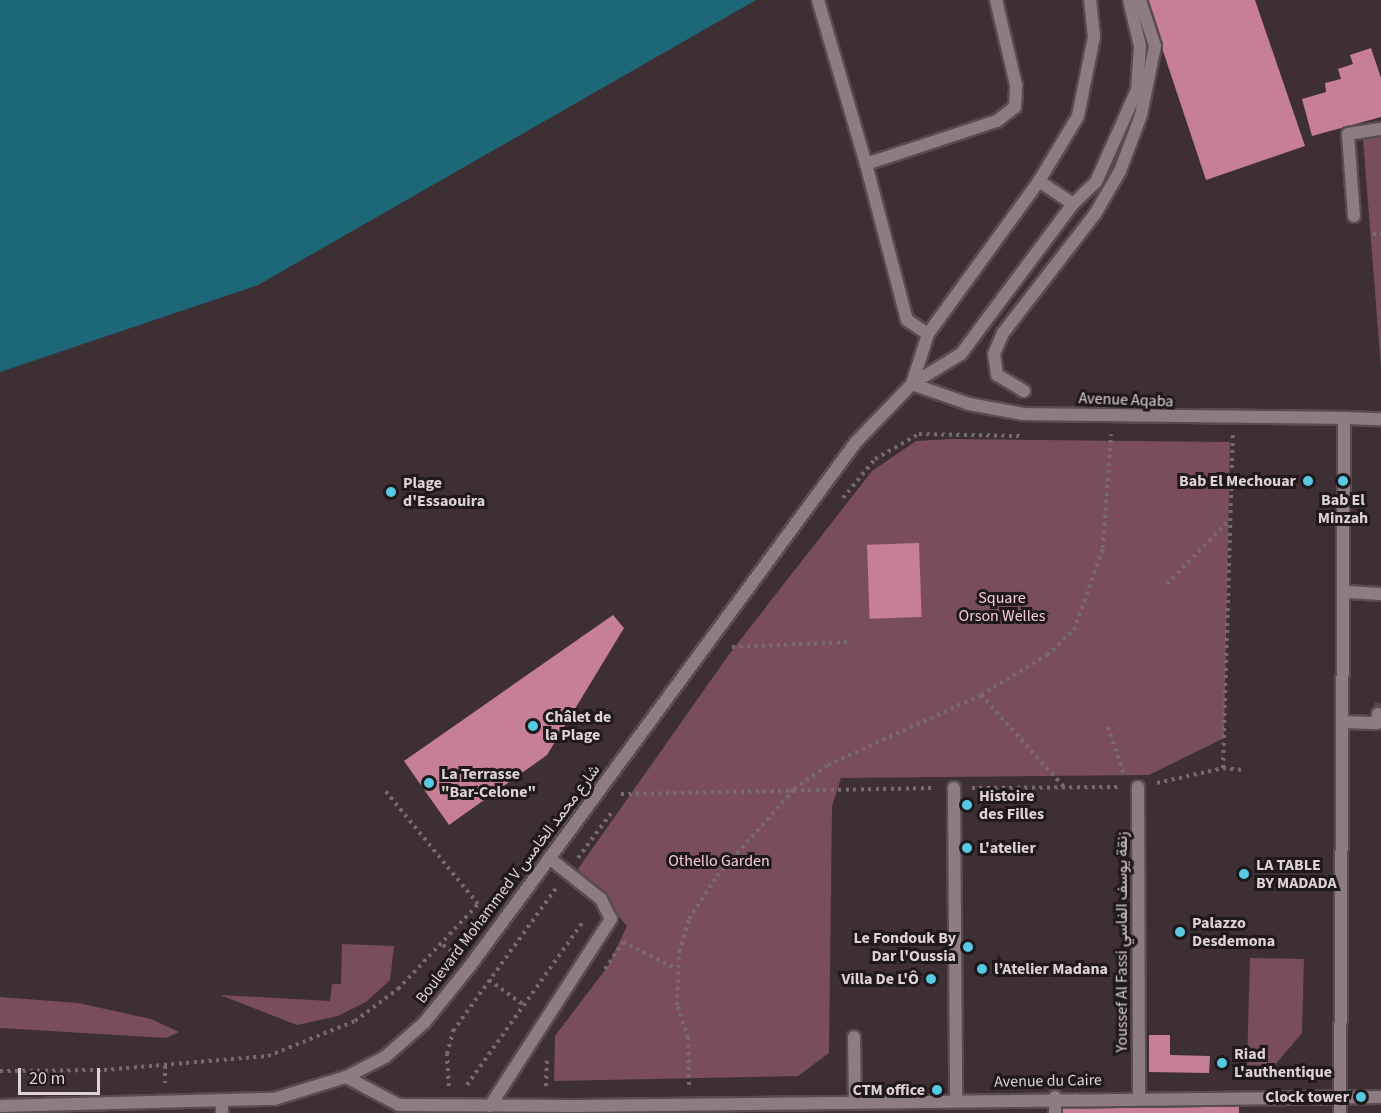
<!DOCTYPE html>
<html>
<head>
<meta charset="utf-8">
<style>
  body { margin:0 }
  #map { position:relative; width:1381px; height:1113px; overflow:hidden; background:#3d2f34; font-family:"Source Sans 3",Vazirmatn,sans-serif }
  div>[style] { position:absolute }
  .green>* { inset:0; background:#794d5c }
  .water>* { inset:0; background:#1c6878 }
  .building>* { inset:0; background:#c77f98; transform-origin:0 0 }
  .pedestrian-tunnel>* { height:12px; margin-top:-6px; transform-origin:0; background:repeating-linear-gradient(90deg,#55484c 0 12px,transparent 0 18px) }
  .path>* { height:4px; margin-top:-2px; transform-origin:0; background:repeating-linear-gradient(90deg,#776b6f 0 3px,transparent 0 7.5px) }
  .roads { filter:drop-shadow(2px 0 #584c4f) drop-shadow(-2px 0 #584c4f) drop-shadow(0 2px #584c4f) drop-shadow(0 -2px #584c4f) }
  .service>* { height:12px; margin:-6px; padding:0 6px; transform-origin:6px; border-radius:6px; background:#8d7c81 }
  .pedestrian>* { height:12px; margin:-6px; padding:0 6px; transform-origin:6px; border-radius:6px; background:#8d7c81 }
  .tertiary>* { height:12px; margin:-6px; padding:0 6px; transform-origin:6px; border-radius:6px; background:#8d7c81 }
  .dots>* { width:16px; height:16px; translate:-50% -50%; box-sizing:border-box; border:3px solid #20191b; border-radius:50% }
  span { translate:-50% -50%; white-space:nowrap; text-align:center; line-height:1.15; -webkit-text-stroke:6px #20191b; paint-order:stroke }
  .street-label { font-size:16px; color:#ddd3d6 }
  .poi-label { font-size:16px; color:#ddd3d6; font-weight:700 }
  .right { translate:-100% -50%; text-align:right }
  .left { translate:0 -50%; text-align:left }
  .park-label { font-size:16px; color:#f6ccd9 }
  .scale { position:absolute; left:18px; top:1068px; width:82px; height:27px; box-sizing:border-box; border:3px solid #ddd3d6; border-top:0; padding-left:8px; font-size:18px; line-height:21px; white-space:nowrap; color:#ddd3d6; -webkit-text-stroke:4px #20191b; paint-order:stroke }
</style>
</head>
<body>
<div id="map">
  <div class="green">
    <div style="clip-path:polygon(1381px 134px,1381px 368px,1363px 139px)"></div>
    <div style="clip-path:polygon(951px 439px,1230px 442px,1224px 738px,1149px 775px,841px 778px,832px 806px,829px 1053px,798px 1076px,554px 1081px,555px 1036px,608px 966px,627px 926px,578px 869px,730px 653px,872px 471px,916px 441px)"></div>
    <div style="clip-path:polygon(342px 944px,394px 946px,390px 980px,366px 1002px,338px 1016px,297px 1025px,220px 995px,330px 1001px,332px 984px,341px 984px)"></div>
    <div style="clip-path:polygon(1250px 958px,1304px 959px,1302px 1033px,1274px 1066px,1247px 1065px)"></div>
    <div style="clip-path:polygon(0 997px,78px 1003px,151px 1019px,179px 1032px,166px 1038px,0 1028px)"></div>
  </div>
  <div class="water">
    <div style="clip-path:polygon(0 0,756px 0,258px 285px,0 372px)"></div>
  </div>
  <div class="building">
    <div style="clip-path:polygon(1146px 0,1255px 0,1305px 146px,1206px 180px)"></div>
    <div style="clip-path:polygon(1371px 48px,1381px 78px,1381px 117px,1312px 136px,1302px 99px,1326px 92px,1325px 83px,1341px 79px,1338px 69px,1353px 64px,1350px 55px)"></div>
    <div style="left:919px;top:543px;width:74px;height:52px;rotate:88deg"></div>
    <div style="clip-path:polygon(613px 615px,624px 628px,547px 755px,449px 825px,404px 761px)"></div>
    <div style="clip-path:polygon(1149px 1035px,1170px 1035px,1170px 1055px,1210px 1056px,1209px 1073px,1149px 1072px)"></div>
    <div style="left:1060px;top:1105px;width:179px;height:8px"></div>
  </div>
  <div class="pedestrian-tunnel">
    <div style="left:1378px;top:714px;width:11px;rotate:-75deg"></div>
  </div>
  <div class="path">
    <div style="left:1373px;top:234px;width:8px"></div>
    <div style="left:843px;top:498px;width:50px;rotate:-50.6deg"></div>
    <div style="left:875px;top:459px;width:51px;rotate:-29.6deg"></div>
    <div style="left:919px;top:434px;width:102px;rotate:1.1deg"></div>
    <div style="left:1167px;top:584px;width:89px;rotate:-45.9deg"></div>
    <div style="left:732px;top:647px;width:120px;rotate:-2.4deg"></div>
    <div style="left:981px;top:695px;width:125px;rotate:47.9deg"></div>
    <div style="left:1108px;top:727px;width:51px;rotate:71.6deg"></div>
    <div style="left:1223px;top:768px;width:20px;rotate:6deg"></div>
    <div style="left:1157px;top:783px;width:68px;rotate:-12.8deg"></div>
    <div style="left:1223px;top:768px;width:333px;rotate:-88.3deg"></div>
    <div style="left:972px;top:788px;width:148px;rotate:-0.4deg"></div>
    <div style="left:621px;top:794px;width:313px;rotate:-1.1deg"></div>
    <div style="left:578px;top:858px;width:56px;rotate:-53.7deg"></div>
    <div style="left:443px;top:945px;width:14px;rotate:36deg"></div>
    <div style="left:605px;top:969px;width:32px;rotate:-56deg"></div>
    <div style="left:623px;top:942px;width:60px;rotate:26.6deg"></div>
    <div style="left:489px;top:980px;width:44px;rotate:35.8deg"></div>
    <div style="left:165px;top:1066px;width:17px;rotate:90deg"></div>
    <div style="left:0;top:1071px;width:104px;rotate:-0.6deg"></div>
    <div style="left:104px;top:1070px;width:165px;rotate:-4.9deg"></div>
    <div style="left:268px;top:1056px;width:94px;rotate:-21.9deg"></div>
    <div style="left:355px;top:1021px;width:54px;rotate:-36.7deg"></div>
    <div style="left:398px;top:989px;width:117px;rotate:-46.7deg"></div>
    <div style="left:478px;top:904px;width:150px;rotate:-129.3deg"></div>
    <div style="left:467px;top:1085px;width:199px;rotate:-54.6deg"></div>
    <div style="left:689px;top:1085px;width:47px;rotate:-91.2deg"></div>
    <div style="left:688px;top:1038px;width:35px;rotate:-108deg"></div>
    <div style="left:677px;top:1005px;width:53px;rotate:-87.8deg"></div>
    <div style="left:679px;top:952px;width:34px;rotate:-73deg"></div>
    <div style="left:689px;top:919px;width:51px;rotate:-56.9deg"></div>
    <div style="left:717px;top:876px;width:116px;rotate:-48.5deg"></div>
    <div style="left:794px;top:789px;width:42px;rotate:-35.2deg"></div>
    <div style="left:828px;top:765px;width:168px;rotate:-24.6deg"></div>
    <div style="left:981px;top:695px;width:77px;rotate:-31.2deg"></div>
    <div style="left:1047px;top:655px;width:37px;rotate:-43deg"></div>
    <div style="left:1074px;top:630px;width:87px;rotate:-70.5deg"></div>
    <div style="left:1103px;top:548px;width:114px;rotate:-86deg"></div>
    <div style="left:449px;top:1086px;width:32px;rotate:-94deg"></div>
    <div style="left:447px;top:1054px;width:24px;rotate:-75deg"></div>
    <div style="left:453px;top:1031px;width:176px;rotate:-54.2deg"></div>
    <div style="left:546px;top:1086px;width:28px;rotate:-88deg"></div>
  </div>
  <div class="roads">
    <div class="service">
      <div style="left:818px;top:0;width:171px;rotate:73.7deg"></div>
      <div style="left:866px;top:164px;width:138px;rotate:-18.2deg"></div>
      <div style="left:997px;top:121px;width:23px;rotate:-38deg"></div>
      <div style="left:1015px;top:107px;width:22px;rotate:-87deg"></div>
      <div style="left:1016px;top:85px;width:87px;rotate:-103.2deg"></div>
      <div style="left:866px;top:164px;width:161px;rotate:75.3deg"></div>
      <div style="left:907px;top:320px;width:25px;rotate:34deg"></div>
      <div style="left:1039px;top:181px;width:41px;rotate:34.1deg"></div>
      <div style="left:912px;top:384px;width:57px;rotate:-31.5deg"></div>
      <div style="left:961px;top:354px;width:187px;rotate:-53.3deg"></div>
      <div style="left:1073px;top:204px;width:32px;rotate:-44deg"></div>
      <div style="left:1096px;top:182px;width:101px;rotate:-66deg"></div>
      <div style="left:1137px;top:90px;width:44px;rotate:-86.1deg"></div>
      <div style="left:1140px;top:46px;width:47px;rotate:-103.4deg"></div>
      <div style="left:912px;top:384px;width:60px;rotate:19.3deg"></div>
      <div style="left:969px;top:404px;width:55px;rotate:10.5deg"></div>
      <div style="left:1023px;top:414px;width:321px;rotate:0.7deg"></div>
      <div style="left:912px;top:384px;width:52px;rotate:-72.3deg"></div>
      <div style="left:928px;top:334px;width:189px;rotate:-54deg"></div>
      <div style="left:1039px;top:181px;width:76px;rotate:-59deg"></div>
      <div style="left:1078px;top:116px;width:81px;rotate:-78.6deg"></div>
      <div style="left:1094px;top:37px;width:37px;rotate:-96deg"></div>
      <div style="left:346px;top:1077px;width:60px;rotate:27.8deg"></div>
      <div style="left:399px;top:1105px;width:175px;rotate:0.3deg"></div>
      <div style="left:222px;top:1104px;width:9px;rotate:90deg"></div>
      <div style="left:490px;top:1106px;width:223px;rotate:-57.1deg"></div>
      <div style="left:611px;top:919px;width:22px;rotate:-117deg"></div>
      <div style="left:601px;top:899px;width:66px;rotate:-141.7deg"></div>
    </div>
    <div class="pedestrian">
      <div style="left:1354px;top:216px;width:82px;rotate:-94.2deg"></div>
      <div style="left:1348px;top:134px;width:33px;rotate:-9deg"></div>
      <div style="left:1024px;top:391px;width:31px;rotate:-149deg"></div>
      <div style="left:997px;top:375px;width:21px;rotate:-98deg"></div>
      <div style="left:994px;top:354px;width:23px;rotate:-67deg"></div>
      <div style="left:1003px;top:333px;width:150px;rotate:-52.3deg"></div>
      <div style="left:1095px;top:214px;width:50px;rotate:-59.8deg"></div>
      <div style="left:1120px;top:171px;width:60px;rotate:-69.4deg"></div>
      <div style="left:1141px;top:115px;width:70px;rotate:-78.5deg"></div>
      <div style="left:1155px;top:46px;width:48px;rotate:-108.1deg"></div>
      <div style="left:1345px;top:592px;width:36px;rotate:3deg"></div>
      <div style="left:1344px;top:722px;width:33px;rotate:2deg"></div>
      <div style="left:1377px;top:723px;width:9px;rotate:-84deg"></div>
      <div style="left:1138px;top:787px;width:310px;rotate:89.8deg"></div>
      <div style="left:954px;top:788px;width:311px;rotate:89.6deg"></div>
      <div style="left:854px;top:1037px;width:62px;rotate:89.1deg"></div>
      <div style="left:574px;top:1106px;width:807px;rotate:-0.64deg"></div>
      <div style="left:1055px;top:1113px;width:16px;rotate:-90deg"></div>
      <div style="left:1340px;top:1113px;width:695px;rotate:-89.67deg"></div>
      <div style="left:1344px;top:418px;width:37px;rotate:2deg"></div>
    </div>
    <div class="tertiary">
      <div style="left:0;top:1106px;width:274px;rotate:-1.5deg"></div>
      <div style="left:274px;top:1099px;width:75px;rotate:-17deg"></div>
      <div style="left:346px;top:1077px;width:44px;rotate:-27.1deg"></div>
      <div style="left:385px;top:1057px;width:52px;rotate:-41.1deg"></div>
      <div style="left:424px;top:1023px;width:73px;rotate:-51.1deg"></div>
      <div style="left:470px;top:966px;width:651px;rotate:-53.62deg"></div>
      <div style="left:856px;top:442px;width:81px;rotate:-46deg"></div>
    </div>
  </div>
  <div class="dots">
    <div style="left:1308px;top:481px;background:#57c9e2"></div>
    <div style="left:1343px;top:481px;background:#57c9e2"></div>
    <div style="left:391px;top:492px;background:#57c9e2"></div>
    <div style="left:533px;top:726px;background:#57c9e2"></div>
    <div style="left:429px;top:783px;background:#57c9e2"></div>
    <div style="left:967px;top:805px;background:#57c9e2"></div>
    <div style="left:967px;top:848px;background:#57c9e2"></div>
    <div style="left:1244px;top:874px;background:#57c9e2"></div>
    <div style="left:1180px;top:932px;background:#57c9e2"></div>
    <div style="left:968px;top:947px;background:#57c9e2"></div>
    <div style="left:982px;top:969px;background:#57c9e2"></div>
    <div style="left:931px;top:979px;background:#57c9e2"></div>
    <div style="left:1222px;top:1063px;background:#57c9e2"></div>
    <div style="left:937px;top:1090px;background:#57c9e2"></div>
    <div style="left:1361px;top:1097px;background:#57c9e2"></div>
  </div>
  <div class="street-label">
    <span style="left:1126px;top:400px;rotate:2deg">Avenue Aqaba</span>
    <span style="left:508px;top:884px;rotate:-53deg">Boulevard Mohammed V شارع محمد الخامس</span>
    <span style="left:1122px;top:942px;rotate:-90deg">Youssef Al Fassi زنقة يوسف الفاسي</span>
    <span style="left:1048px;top:1081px;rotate:-1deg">Avenue du Caire</span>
  </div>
  <div class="poi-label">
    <span class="right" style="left:1296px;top:481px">Bab El Mechouar</span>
    <span class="left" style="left:403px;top:492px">Plage<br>d'Essaouira</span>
    <span style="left:1343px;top:509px">Bab El<br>Minzah</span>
    <span class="left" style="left:545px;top:726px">Châlet de<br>la Plage</span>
    <span class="left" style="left:441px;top:783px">La Terrasse<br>"Bar-Celone"</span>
    <span class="left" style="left:979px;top:805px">Histoire<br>des Filles</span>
    <span class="left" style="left:979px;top:848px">L'atelier</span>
    <span class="left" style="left:1256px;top:874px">LA TABLE<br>BY MADADA</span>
    <span class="left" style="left:1192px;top:932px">Palazzo<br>Desdemona</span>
    <span class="right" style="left:956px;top:947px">Le Fondouk By<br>Dar l'Oussia</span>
    <span class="left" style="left:994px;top:969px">l’Atelier Madana</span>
    <span class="right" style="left:919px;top:979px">Villa De L'Ô</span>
    <span class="left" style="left:1234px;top:1063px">Riad<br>L'authentique</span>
    <span class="right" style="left:925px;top:1090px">CTM office</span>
    <span class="right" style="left:1349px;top:1097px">Clock tower</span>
  </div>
  <div class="park-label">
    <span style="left:1002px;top:607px">Square<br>Orson Welles</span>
    <span style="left:719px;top:861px">Othello Garden</span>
  </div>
  <div class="scale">20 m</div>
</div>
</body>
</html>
